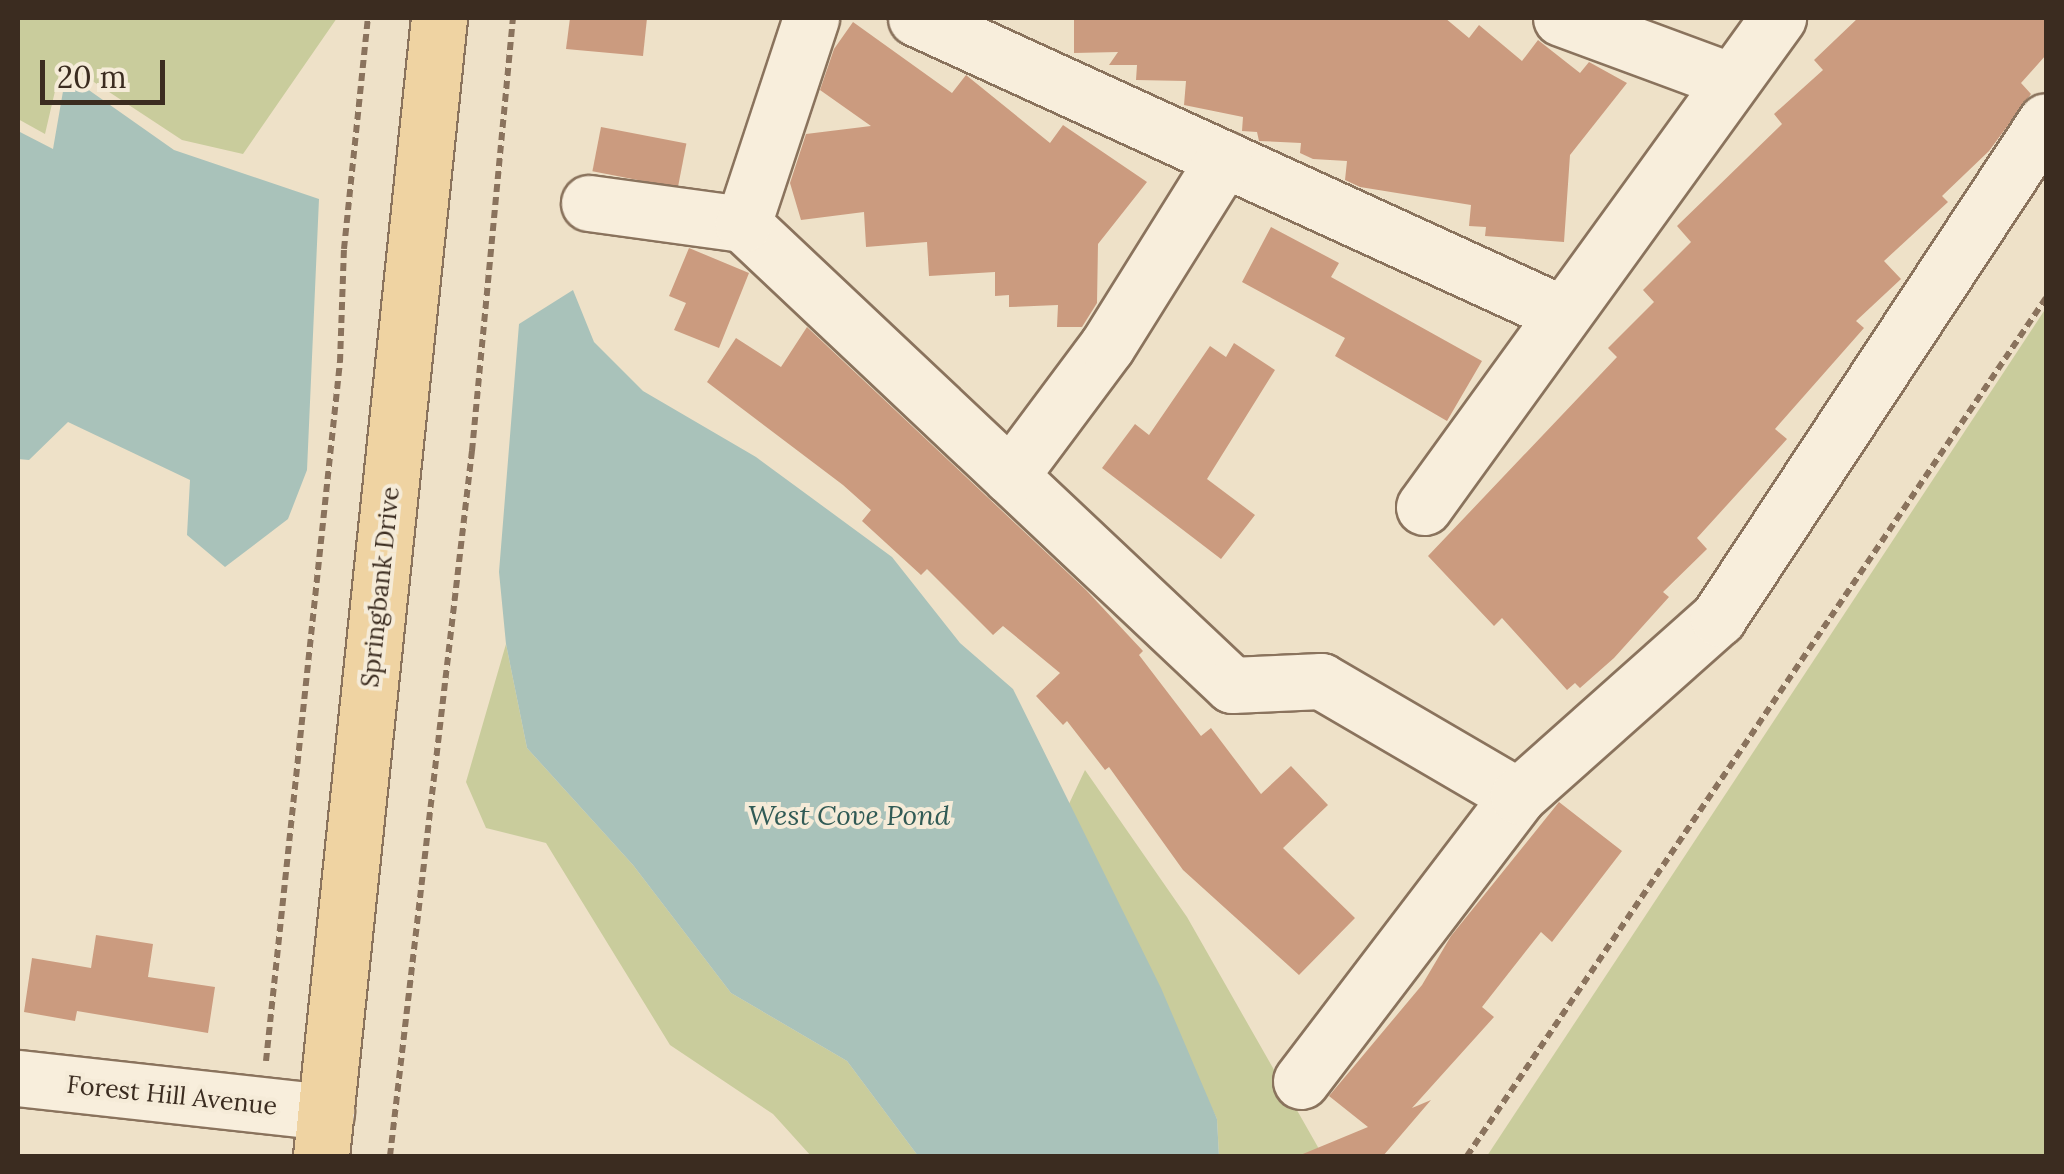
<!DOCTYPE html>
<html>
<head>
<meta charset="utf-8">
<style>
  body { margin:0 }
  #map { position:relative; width:2064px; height:1174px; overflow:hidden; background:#eee1c8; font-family:Lora,serif }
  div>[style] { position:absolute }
  .green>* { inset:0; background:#c9cc9c }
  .water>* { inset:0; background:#a9c2ba }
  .building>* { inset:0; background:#cb9b7f; transform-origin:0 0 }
  .path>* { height:6px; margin-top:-3px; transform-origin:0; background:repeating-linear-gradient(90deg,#8a735d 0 8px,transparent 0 13px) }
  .roads { filter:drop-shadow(2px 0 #8a735d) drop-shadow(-2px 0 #8a735d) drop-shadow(0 2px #8a735d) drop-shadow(0 -2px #8a735d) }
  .minor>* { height:55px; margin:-27.5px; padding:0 27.5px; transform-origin:27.5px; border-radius:27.5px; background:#f8eedc }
  .major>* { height:55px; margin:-27.5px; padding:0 27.5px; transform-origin:27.5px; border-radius:27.5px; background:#efd3a2 }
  span { translate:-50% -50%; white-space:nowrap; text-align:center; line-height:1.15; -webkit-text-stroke:8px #f5ebd8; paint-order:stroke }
  .street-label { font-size:25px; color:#3b2c20 }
  .water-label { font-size:28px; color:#305a55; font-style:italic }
  .frame { position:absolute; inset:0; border:20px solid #3b2c20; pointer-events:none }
  .scale { position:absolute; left:40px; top:60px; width:125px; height:45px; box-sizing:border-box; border:5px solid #3b2c20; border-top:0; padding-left:12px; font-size:30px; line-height:35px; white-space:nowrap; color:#3b2c20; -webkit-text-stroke:8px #f5ebd8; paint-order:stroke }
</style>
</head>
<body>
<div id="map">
  <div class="green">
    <div style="clip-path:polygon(18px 18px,337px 18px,243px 154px,182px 140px,62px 61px,45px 134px,18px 119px)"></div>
    <div style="clip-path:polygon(2046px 308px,2046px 1156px,1487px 1156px)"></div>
    <div style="clip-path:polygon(506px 644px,527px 748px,633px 865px,731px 993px,847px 1061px,918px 1156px,811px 1156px,773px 1114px,670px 1045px,546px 843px,486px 828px,466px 782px)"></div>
    <div style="clip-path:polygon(1085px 770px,1187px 917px,1323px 1156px,1219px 1156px,1217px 1119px,1067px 808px)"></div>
  </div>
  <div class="water">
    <div style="clip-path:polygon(66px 74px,174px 150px,319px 199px,307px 470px,288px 519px,225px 567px,187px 535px,190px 480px,68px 422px,29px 460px,18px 459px,18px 131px,53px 149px)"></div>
    <div style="clip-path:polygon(573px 290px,594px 342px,643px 391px,756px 457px,892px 557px,960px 643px,1013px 689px,1161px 988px,1217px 1119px,1219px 1156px,918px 1156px,847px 1061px,731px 993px,633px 865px,527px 748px,506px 644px,499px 572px,519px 324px)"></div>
  </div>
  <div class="building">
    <div style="clip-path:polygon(570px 18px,647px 18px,643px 56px,566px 49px)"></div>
    <div style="clip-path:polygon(1074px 18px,1445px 18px,1469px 38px,1479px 25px,1522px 61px,1538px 40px,1580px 73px,1589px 62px,1627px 83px,1570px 155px,1564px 242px,1485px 236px,1486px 227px,1469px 226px,1471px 205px,1360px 187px,1345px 180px,1347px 161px,1313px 159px,1300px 153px,1301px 143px,1259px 141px,1257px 132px,1242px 131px,1243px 117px,1184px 105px,1186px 81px,1136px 80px,1137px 65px,1109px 65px,1118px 52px,1074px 53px)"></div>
    <div style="clip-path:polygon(1858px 18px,2046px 18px,2046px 55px,2021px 83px,2031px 94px,1989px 151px,1942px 196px,1948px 202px,1884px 261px,1901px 279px,1856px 321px,1864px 328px,1775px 429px,1787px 439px,1697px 538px,1707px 549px,1663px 592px,1669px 597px,1614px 658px,1580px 688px,1575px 683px,1567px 690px,1502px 618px,1494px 626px,1428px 556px,1617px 357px,1608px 348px,1654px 302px,1643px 290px,1691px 242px,1677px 226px,1782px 124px,1774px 114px,1823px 70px,1814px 60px)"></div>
    <div style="clip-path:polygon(853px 22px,952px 93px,966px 75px,1050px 143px,1063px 125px,1147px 182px,1098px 244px,1097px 303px,1082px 327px,1057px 327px,1058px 305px,1009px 307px,1009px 295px,995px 296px,995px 272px,929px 276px,927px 242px,866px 247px,864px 212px,801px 220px,790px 183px,806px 134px,871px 126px,820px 90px,834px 49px)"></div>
    <div style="left:601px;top:127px;width:87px;height:45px;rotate:11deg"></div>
    <div style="clip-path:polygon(1271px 227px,1339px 263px,1331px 277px,1482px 361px,1447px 421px,1335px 356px,1345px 338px,1242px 282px)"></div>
    <div style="clip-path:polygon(689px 248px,749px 273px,719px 348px,674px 330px,686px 303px,669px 296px)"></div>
    <div style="clip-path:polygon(807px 327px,1086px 590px,1143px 651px,1139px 655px,1201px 736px,1211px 728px,1261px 794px,1291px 766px,1328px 805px,1283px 848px,1355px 918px,1299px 975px,1183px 870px,1109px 767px,1105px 770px,1067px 721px,1063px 725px,1036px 696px,1060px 673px,1003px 626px,993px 635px,927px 569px,921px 575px,862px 521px,871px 510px,843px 485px,707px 382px,736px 338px,781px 367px)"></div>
    <div style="clip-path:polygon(1234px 343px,1275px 370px,1207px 479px,1255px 515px,1221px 559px,1102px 468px,1135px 424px,1149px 435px,1210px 346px,1226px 357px)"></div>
    <div style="clip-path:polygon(1559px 802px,1622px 851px,1552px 942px,1541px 932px,1482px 1007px,1494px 1017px,1412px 1108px,1431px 1100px,1383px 1156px,1298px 1156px,1368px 1127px,1329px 1096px,1422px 985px,1451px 936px)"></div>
    <div style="clip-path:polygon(96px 935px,153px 944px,148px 977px,215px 987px,208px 1033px,77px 1011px,75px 1021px,24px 1012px,32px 958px,91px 968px)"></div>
  </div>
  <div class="path">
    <div style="left:266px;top:1061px;width:703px;rotate:-83.96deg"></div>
    <div style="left:340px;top:362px;width:113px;rotate:-88deg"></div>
    <div style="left:344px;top:249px;width:232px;rotate:-84.1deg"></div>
    <div style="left:390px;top:1156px;width:710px;rotate:-83.37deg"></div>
    <div style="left:472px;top:451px;width:435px;rotate:-84.6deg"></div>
    <div style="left:1467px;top:1156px;width:1035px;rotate:-55.99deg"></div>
  </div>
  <div class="roads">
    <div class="minor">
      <div style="left:916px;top:18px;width:711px;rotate:24.58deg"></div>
      <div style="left:1561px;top:18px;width:181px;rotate:20.3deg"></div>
      <div style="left:589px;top:203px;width:155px;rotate:7.8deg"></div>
      <div style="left:743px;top:224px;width:672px;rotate:43.31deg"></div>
      <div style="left:1232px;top:685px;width:89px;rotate:-2.6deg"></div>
      <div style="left:1321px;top:681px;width:228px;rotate:30.3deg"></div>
      <div style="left:743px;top:224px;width:217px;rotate:-71.7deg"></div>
      <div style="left:1010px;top:476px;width:162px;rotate:-53.3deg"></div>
      <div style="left:1107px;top:346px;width:221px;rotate:-58deg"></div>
      <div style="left:1424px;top:507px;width:604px;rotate:-54.1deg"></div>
      <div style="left:18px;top:1078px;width:310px;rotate:6.3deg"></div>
      <div style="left:1301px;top:1081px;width:358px;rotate:-52.7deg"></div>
      <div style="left:1518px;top:796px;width:268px;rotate:-41.7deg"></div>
      <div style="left:1718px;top:618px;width:595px;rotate:-56.58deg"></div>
    </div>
    <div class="major">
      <div style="left:321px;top:1156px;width:1144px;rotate:-84.08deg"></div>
    </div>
  </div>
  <div class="street-label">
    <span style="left:380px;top:587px;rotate:-84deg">Springbank Drive</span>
    <span style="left:172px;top:1095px;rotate:6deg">Forest Hill Avenue</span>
  </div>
  <div class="water-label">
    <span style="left:849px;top:815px">West Cove Pond</span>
  </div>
  <div class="frame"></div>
  <div class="scale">20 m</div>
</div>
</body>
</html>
